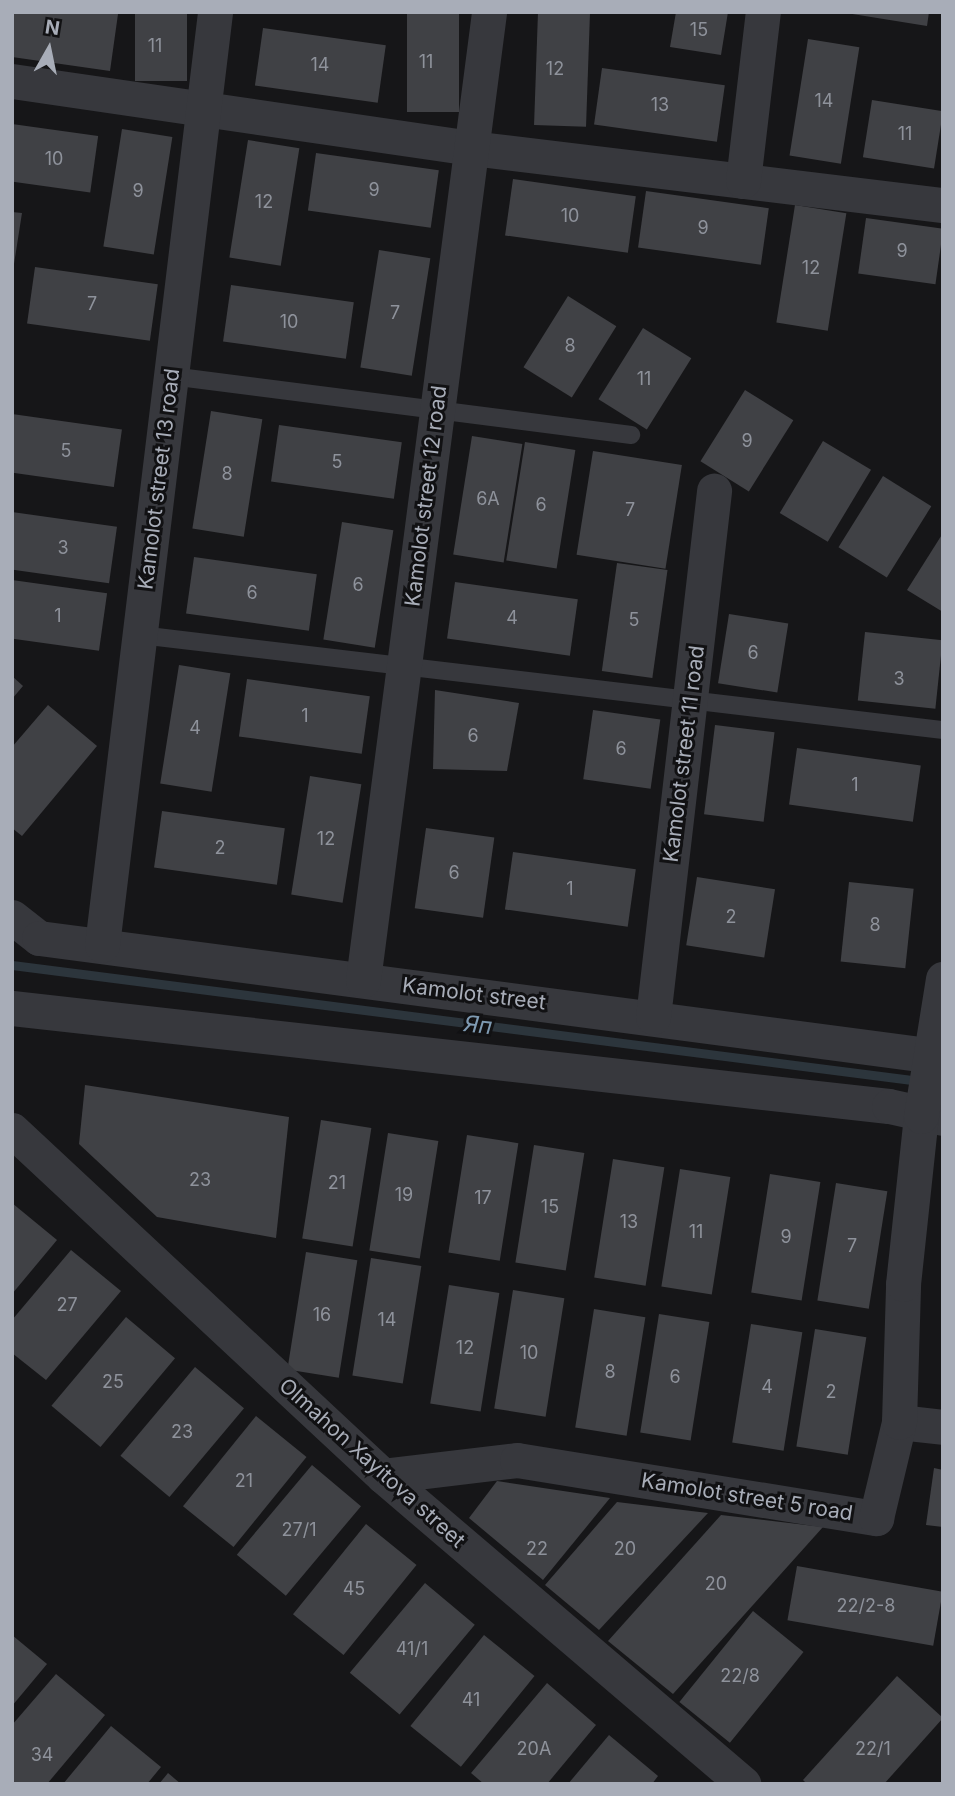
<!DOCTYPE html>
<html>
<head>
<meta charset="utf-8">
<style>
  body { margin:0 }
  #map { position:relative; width:955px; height:1796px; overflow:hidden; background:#161618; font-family:Inter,sans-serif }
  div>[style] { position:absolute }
  .stream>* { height:9px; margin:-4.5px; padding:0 4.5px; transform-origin:4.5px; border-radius:4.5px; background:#2c353c }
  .building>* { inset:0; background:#404145; transform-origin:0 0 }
  .lane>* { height:18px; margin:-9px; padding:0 9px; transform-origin:9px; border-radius:9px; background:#37383d }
  .street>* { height:35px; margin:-17.5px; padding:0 17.5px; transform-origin:17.5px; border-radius:17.5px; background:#37383d }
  span { translate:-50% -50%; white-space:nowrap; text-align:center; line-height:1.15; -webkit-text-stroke:6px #111113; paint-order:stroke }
  .number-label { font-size:18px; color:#8e929b }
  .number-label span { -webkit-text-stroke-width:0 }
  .street-label { font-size:21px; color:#a8adb8 }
  .water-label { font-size:23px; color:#7f9bb3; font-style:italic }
  .frame { position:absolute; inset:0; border:14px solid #a8adb8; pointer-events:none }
  .north { position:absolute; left:14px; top:14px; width:70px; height:70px; -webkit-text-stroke:5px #111113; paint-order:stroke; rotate:9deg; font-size:19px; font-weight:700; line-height:28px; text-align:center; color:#a8adb8 }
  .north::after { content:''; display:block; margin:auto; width:24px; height:32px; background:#a8adb8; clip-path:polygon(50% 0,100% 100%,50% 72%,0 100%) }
</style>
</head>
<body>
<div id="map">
  <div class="stream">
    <div style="left:12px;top:965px;width:915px;rotate:7.28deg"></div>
  </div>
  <div class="building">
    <div style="clip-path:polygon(12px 12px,118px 14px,110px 71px,12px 57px)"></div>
    <div style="left:135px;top:12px;width:52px;height:69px"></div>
    <div style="left:407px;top:12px;width:52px;height:100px"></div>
    <div style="left:538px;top:12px;width:52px;height:113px;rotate:2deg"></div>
    <div style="clip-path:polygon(676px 12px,728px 12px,721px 55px,670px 47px)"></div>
    <div style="clip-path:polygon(840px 12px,929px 12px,927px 26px)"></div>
    <div style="left:263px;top:28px;width:124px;height:58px;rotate:8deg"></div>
    <div style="left:808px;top:39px;width:52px;height:118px;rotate:9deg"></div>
    <div style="left:602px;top:68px;width:124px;height:57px;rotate:8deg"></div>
    <div style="left:872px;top:100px;width:72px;height:58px;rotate:9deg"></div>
    <div style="left:12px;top:124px;width:87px;height:57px;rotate:8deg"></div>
    <div style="left:122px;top:129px;width:51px;height:119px;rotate:9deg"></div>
    <div style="left:248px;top:140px;width:52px;height:119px;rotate:9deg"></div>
    <div style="left:316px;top:153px;width:124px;height:58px;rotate:8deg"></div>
    <div style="left:513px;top:179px;width:124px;height:57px;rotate:8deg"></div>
    <div style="left:646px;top:191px;width:124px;height:57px;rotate:8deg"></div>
    <div style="left:795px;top:205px;width:52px;height:119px;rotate:9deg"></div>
    <div style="clip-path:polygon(12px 212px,22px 213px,14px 264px,12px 264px)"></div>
    <div style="left:866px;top:218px;width:78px;height:56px;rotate:8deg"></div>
    <div style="left:379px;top:250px;width:52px;height:119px;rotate:9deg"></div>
    <div style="left:35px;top:267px;width:124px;height:57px;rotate:8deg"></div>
    <div style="left:231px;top:285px;width:124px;height:57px;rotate:8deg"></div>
    <div style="left:568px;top:296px;width:57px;height:84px;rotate:32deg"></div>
    <div style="left:643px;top:328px;width:57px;height:84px;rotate:32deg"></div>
    <div style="left:745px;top:390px;width:57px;height:84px;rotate:32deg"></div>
    <div style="left:211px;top:411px;width:52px;height:119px;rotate:9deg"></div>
    <div style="left:12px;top:414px;width:111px;height:58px;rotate:8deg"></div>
    <div style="left:279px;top:425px;width:124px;height:57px;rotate:8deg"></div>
    <div style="left:472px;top:436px;width:51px;height:120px;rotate:9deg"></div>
    <div style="left:823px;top:441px;width:56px;height:84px;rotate:31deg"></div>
    <div style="left:525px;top:442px;width:51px;height:120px;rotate:9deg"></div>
    <div style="left:593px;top:451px;width:90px;height:105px;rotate:9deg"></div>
    <div style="left:883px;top:476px;width:57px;height:84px;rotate:32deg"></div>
    <div style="left:12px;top:512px;width:106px;height:57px;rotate:8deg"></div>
    <div style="left:342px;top:522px;width:52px;height:119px;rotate:9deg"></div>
    <div style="clip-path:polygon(943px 533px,943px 612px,907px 590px)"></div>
    <div style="left:194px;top:557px;width:124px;height:57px;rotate:8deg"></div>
    <div style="left:617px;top:563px;width:51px;height:109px;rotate:8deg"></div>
    <div style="left:12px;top:580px;width:96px;height:58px;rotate:8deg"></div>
    <div style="left:455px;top:582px;width:124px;height:57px;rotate:8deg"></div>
    <div style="left:729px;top:614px;width:60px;height:70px;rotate:9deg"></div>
    <div style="left:865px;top:632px;width:78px;height:69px;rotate:6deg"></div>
    <div style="left:179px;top:665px;width:52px;height:120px;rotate:9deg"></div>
    <div style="clip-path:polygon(12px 676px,23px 686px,12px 699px)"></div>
    <div style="left:247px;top:679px;width:124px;height:58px;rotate:8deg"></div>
    <div style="clip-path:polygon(435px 690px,519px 703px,507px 771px,433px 769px)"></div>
    <div style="clip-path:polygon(48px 705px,97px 746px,22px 836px,12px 828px,12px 747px)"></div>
    <div style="left:593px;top:710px;width:68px;height:70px;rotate:8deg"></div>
    <div style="left:715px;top:725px;width:60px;height:90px;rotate:7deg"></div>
    <div style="left:797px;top:748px;width:125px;height:57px;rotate:8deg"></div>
    <div style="left:310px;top:776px;width:52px;height:120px;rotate:9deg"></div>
    <div style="left:162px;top:811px;width:124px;height:57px;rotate:8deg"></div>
    <div style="left:426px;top:828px;width:69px;height:81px;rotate:8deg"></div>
    <div style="left:513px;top:852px;width:124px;height:58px;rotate:8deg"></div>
    <div style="left:697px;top:877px;width:79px;height:69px;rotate:9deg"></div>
    <div style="left:849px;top:882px;width:65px;height:80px;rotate:6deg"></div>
    <div style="clip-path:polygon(85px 1085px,289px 1117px,276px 1238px,157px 1217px,79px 1144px)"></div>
    <div style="left:321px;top:1120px;width:51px;height:120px;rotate:9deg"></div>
    <div style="left:388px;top:1133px;width:51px;height:119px;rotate:9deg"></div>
    <div style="left:467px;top:1135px;width:52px;height:119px;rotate:9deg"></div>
    <div style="left:534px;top:1145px;width:51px;height:119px;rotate:9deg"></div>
    <div style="left:613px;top:1159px;width:52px;height:120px;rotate:9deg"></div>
    <div style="left:680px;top:1169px;width:51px;height:119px;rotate:9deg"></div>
    <div style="left:770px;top:1174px;width:51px;height:120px;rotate:9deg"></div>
    <div style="left:836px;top:1183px;width:52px;height:119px;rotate:9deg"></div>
    <div style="clip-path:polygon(12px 1203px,57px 1240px,12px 1294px)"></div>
    <div style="clip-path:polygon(71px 1250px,121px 1291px,46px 1380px,12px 1353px,12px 1320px)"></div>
    <div style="left:306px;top:1252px;width:52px;height:119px;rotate:9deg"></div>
    <div style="left:371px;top:1258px;width:51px;height:119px;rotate:9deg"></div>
    <div style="left:449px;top:1285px;width:51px;height:120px;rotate:9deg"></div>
    <div style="left:513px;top:1290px;width:52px;height:120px;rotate:9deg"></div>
    <div style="left:594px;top:1309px;width:52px;height:120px;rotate:9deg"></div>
    <div style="left:659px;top:1314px;width:51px;height:120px;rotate:9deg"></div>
    <div style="left:126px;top:1317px;width:64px;height:116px;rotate:40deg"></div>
    <div style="left:751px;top:1324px;width:52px;height:120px;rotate:9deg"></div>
    <div style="left:815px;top:1329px;width:52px;height:119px;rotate:9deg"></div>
    <div style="left:195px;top:1367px;width:64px;height:116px;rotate:40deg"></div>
    <div style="left:256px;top:1416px;width:65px;height:116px;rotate:39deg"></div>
    <div style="left:312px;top:1465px;width:64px;height:117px;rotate:40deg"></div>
    <div style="clip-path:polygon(934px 1468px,943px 1470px,943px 1527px,926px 1525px)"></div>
    <div style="clip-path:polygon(497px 1481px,610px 1498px,543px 1580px,469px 1518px)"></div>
    <div style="clip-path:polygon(617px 1502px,708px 1513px,599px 1630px,545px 1585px)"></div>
    <div style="clip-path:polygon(721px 1515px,823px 1527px,673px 1694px,608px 1641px)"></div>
    <div style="left:366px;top:1524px;width:65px;height:116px;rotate:39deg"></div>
    <div style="left:797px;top:1566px;width:148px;height:55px;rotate:10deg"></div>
    <div style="left:425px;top:1583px;width:65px;height:117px;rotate:40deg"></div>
    <div style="left:753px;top:1611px;width:65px;height:117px;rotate:39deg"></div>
    <div style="clip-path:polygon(12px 1635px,47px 1664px,12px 1706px)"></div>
    <div style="left:484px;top:1635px;width:65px;height:117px;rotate:39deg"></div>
    <div style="clip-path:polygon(56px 1674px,105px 1715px,47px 1784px,12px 1784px,12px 1725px)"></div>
    <div style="clip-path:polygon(897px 1676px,943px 1718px,884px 1784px,807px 1784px,803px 1780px)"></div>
    <div style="clip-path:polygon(547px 1683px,596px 1725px,547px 1784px,484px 1784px,471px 1773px)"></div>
    <div style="clip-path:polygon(111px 1726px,161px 1767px,147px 1784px,63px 1784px)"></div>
    <div style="clip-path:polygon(609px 1735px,658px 1776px,652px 1784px,568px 1784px)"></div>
    <div style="clip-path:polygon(168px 1773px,181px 1784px,159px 1784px)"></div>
  </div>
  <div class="lane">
    <div style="left:171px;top:376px;width:464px;rotate:7.3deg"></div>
    <div style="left:140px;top:635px;width:809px;rotate:6.75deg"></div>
  </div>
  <div class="street">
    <div style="left:12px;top:81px;width:464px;rotate:8.3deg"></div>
    <div style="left:471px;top:148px;width:475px;rotate:6.9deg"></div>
    <div style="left:743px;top:181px;width:170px;rotate:-83.3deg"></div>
    <div style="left:12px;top:917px;width:34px;rotate:38deg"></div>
    <div style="left:39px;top:938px;width:912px;rotate:7.5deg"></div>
    <div style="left:102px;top:945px;width:940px;rotate:-83.09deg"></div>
    <div style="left:363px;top:980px;width:976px;rotate:-82.58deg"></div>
    <div style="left:12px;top:1008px;width:882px;rotate:6.38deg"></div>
    <div style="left:889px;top:1106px;width:55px;rotate:12.5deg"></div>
    <div style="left:653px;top:1017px;width:530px;rotate:-83.38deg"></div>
    <div style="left:12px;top:1130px;width:507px;rotate:43deg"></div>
    <div style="left:383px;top:1476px;width:474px;rotate:40.5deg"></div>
    <div style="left:899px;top:1422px;width:44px;rotate:6.5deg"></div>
    <div style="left:383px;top:1476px;width:135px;rotate:-6.8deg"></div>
    <div style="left:517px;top:1460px;width:364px;rotate:9.2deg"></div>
    <div style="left:876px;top:1518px;width:99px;rotate:-76.5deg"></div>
    <div style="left:899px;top:1422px;width:138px;rotate:-88.3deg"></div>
    <div style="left:903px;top:1284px;width:169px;rotate:-83.9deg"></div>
    <div style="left:921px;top:1116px;width:139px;rotate:-80.9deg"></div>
  </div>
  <div class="number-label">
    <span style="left:699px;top:30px">15</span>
    <span style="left:155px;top:46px">11</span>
    <span style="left:426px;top:62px">11</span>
    <span style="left:320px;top:65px">14</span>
    <span style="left:555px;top:69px">12</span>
    <span style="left:824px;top:101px">14</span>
    <span style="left:660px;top:105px">13</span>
    <span style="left:905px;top:134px">11</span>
    <span style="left:54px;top:159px">10</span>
    <span style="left:374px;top:190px">9</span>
    <span style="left:138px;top:191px">9</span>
    <span style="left:264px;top:202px">12</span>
    <span style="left:570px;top:216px">10</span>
    <span style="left:703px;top:228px">9</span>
    <span style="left:902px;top:251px">9</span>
    <span style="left:811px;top:268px">12</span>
    <span style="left:92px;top:304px">7</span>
    <span style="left:395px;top:313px">7</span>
    <span style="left:289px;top:322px">10</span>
    <span style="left:570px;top:346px">8</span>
    <span style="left:644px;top:379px">11</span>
    <span style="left:747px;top:441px">9</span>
    <span style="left:66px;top:451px">5</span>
    <span style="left:337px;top:462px">5</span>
    <span style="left:227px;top:474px">8</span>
    <span style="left:488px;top:499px">6A</span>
    <span style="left:541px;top:505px">6</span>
    <span style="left:630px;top:510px">7</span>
    <span style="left:63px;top:548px">3</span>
    <span style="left:358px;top:585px">6</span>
    <span style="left:252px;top:593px">6</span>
    <span style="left:58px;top:616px">1</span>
    <span style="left:512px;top:618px">4</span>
    <span style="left:634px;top:620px">5</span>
    <span style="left:753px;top:653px">6</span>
    <span style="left:899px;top:679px">3</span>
    <span style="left:305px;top:716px">1</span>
    <span style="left:195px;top:728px">4</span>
    <span style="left:473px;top:736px">6</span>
    <span style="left:621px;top:749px">6</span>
    <span style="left:855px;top:785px">1</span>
    <span style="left:326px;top:839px">12</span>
    <span style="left:220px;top:848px">2</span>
    <span style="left:454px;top:873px">6</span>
    <span style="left:570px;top:889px">1</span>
    <span style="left:731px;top:917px">2</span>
    <span style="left:875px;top:925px">8</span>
    <span style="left:200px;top:1180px">23</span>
    <span style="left:337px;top:1183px">21</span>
    <span style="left:404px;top:1195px">19</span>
    <span style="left:483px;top:1198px">17</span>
    <span style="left:550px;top:1207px">15</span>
    <span style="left:629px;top:1222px">13</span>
    <span style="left:696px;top:1232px">11</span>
    <span style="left:786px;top:1237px">9</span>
    <span style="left:852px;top:1246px">7</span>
    <span style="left:67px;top:1305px">27</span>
    <span style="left:322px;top:1315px">16</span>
    <span style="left:387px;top:1320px">14</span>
    <span style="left:465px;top:1348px">12</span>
    <span style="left:529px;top:1353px">10</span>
    <span style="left:610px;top:1372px">8</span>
    <span style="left:675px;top:1377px">6</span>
    <span style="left:113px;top:1382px">25</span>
    <span style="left:767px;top:1387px">4</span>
    <span style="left:831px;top:1392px">2</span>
    <span style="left:182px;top:1432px">23</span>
    <span style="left:244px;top:1481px">21</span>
    <span style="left:299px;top:1530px">27/1</span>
    <span style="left:537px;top:1549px">22</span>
    <span style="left:625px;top:1549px">20</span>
    <span style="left:716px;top:1584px">20</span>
    <span style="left:354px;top:1589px">45</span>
    <span style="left:866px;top:1606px">22/2-8</span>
    <span style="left:412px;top:1649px">41/1</span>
    <span style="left:740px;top:1676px">22/8</span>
    <span style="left:471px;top:1700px">41</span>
    <span style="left:534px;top:1749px">20А</span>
    <span style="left:873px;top:1749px">22/1</span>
    <span style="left:42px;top:1755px">34</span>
  </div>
  <div class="street-label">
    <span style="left:159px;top:479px;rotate:-83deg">Kamolot street 13 road</span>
    <span style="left:426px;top:496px;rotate:-83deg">Kamolot street 12 road</span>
    <span style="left:684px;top:754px;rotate:-83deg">Kamolot street 11 road</span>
    <span style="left:474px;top:994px;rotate:7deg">Kamolot street</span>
    <span style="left:372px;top:1463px;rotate:42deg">Olmahon Xayitova street</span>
    <span style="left:747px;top:1497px;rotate:9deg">Kamolot street 5 road</span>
  </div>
  <div class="water-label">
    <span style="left:478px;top:1025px;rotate:7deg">Яп</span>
  </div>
  <div class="frame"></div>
  <div class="north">N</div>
</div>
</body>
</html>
